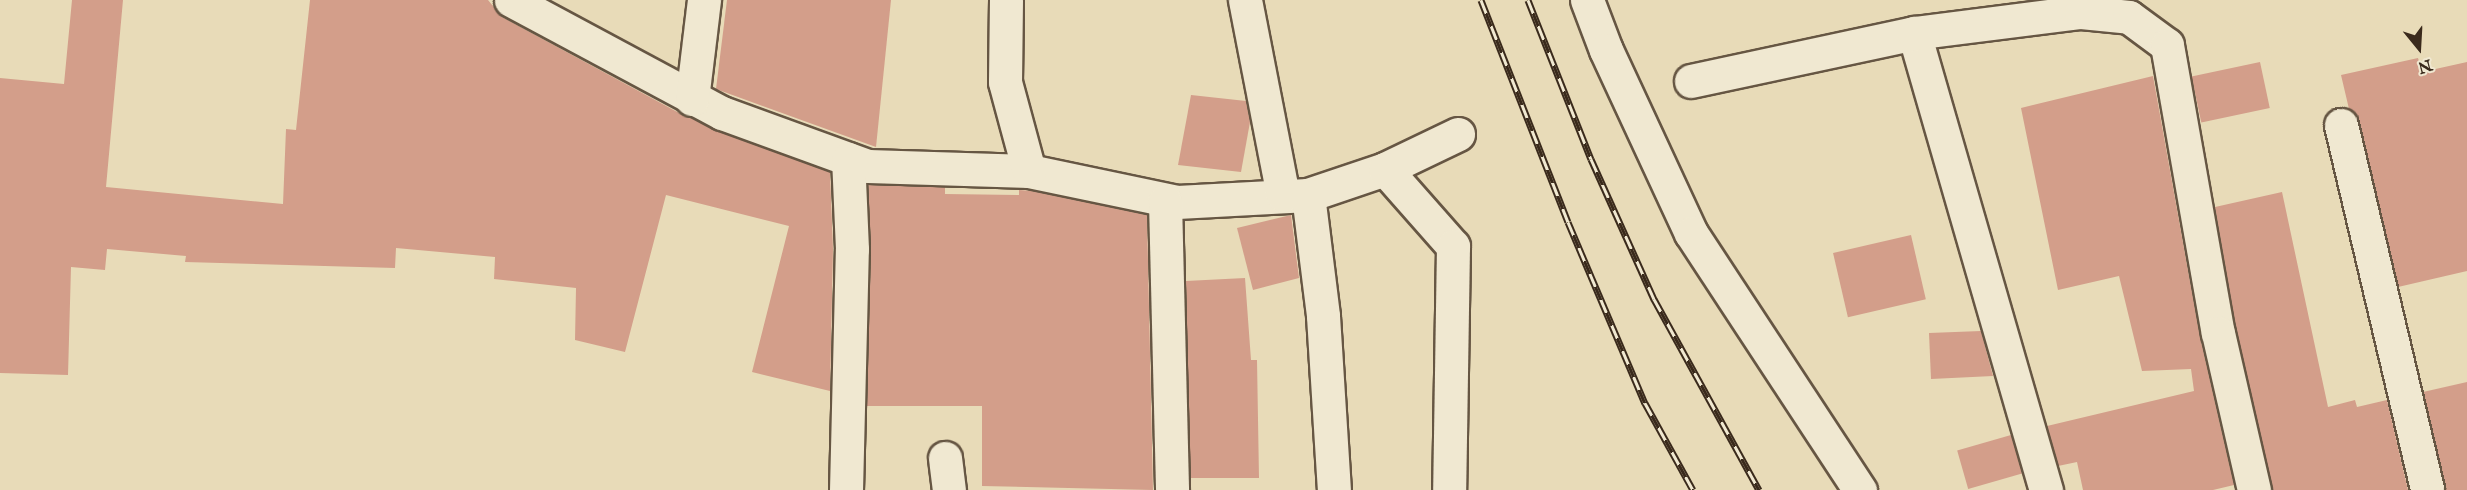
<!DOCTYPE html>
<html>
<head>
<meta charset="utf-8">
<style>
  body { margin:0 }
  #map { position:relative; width:2467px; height:490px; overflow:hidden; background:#e8dbb8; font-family:"IM FELL English",serif }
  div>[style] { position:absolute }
  .building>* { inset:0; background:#d39e8a; transform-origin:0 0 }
  .roads { filter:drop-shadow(2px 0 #665643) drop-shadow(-2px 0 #665643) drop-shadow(0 2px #665643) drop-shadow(0 -2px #665643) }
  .street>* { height:33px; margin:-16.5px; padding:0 16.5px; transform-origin:16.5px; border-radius:16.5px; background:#f0e8d1 }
  .rail>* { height:7px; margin-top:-3.5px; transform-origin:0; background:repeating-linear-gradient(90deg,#f0e8d1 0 14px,#3a2a1c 0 28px); box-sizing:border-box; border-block:2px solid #3a2a1c }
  span { translate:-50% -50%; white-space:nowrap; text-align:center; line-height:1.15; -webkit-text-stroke:5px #f0e8d1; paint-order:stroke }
  .north { position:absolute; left:2389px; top:18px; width:60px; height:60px; -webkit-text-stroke:4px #f0e8d1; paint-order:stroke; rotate:162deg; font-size:16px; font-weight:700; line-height:24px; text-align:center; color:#3a2a1c }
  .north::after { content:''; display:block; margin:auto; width:21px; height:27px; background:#3a2a1c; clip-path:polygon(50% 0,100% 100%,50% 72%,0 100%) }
</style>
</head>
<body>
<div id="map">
  <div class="building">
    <div style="clip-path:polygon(72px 0,123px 0,106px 187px,283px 204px,286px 129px,296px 130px,310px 0,488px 0,502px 17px,681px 114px,830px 172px,833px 249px,830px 391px,752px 372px,789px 226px,666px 195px,625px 352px,575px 340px,576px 288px,494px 279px,495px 257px,396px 248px,395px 268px,185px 262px,186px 256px,107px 249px,105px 270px,71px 267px,68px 375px,0 373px,0 78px,64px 84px)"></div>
    <div style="clip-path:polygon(727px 0,891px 0,876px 147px,716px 89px)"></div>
    <div style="clip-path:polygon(2418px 58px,2422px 72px,2467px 62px,2467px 271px,2398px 287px,2359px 121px,2349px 109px,2341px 75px)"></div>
    <div style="left:2260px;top:62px;width:47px;height:70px;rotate:78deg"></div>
    <div style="clip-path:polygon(2153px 76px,2200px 337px,2234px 485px,2213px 490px,2083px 490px,2077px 462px,2058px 466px,2047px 426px,2194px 391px,2191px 369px,2142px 371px,2119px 276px,2058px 290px,2021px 108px)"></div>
    <div style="clip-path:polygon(1191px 95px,1246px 101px,1250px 122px,1241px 172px,1178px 165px)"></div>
    <div style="clip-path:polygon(868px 185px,945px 187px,945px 194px,1019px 195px,1019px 190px,1032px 191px,1147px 215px,1153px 490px,982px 486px,982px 406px,867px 406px,871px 249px)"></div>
    <div style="clip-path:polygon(2282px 192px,2328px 407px,2355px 400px,2357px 407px,2387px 400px,2408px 490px,2272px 490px,2236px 329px,2215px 207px)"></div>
    <div style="clip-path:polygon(1291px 215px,1299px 278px,1253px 290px,1237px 228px)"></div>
    <div style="left:1911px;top:235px;width:66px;height:80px;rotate:77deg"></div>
    <div style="clip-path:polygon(1245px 278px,1251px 360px,1257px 360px,1259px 478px,1190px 478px,1186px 281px)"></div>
    <div style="clip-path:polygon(1981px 331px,1993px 376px,1931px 379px,1929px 333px)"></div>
    <div style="clip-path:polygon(2467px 382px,2467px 490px,2445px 490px,2423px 392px)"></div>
    <div style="left:2011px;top:435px;width:40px;height:56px;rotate:74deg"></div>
  </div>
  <div class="roads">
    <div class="street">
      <div style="left:511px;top:0;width:239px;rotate:28.2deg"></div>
      <div style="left:722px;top:113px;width:155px;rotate:20deg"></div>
      <div style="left:868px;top:166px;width:161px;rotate:1.8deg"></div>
      <div style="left:1029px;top:171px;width:151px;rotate:11.8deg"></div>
      <div style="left:1177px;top:202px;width:131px;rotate:-3.1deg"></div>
      <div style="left:1308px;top:195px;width:81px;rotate:-18.7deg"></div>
      <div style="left:1385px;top:169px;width:81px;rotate:-25.6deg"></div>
      <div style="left:1006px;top:0;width:82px;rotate:90.7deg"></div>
      <div style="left:1005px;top:82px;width:92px;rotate:74.9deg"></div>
      <div style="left:1245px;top:0;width:199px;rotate:79deg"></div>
      <div style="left:1587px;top:0;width:53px;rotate:69.2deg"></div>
      <div style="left:1606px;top:50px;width:202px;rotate:65.1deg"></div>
      <div style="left:1691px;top:233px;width:308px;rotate:56.7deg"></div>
      <div style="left:1914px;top:33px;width:476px;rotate:73.9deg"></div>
      <div style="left:1691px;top:81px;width:228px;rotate:-12.1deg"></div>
      <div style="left:1914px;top:33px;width:168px;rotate:-7.2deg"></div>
      <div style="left:2081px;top:12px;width:48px;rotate:5.9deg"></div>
      <div style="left:2129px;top:17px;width:47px;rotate:36.4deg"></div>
      <div style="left:2167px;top:45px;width:292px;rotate:80deg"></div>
      <div style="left:2218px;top:333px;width:161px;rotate:77.1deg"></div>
      <div style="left:692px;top:99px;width:100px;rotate:-83.1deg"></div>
      <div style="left:2341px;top:125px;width:375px;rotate:76.7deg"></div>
      <div style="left:1385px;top:169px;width:103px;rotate:48.6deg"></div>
      <div style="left:1453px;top:246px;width:244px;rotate:90.9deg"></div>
      <div style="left:1308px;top:195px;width:122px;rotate:82.9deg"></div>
      <div style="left:1323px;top:316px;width:174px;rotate:86.4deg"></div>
      <div style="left:1165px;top:201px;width:289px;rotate:88.6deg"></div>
      <div style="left:945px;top:458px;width:32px;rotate:83deg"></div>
      <div style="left:846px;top:490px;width:241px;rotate:-88.6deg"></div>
      <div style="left:852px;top:249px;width:90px;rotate:-92.5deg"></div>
    </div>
  </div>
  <div class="rail">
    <div style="left:1481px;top:0;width:238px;rotate:68.6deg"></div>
    <div style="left:1568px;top:222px;width:197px;rotate:67deg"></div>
    <div style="left:1645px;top:403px;width:99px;rotate:61.1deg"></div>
    <div style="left:1528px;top:0;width:171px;rotate:68.4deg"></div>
    <div style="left:1591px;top:159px;width:154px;rotate:65.8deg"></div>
    <div style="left:1654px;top:299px;width:218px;rotate:61.2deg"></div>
  </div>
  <div class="north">N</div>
</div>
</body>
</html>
